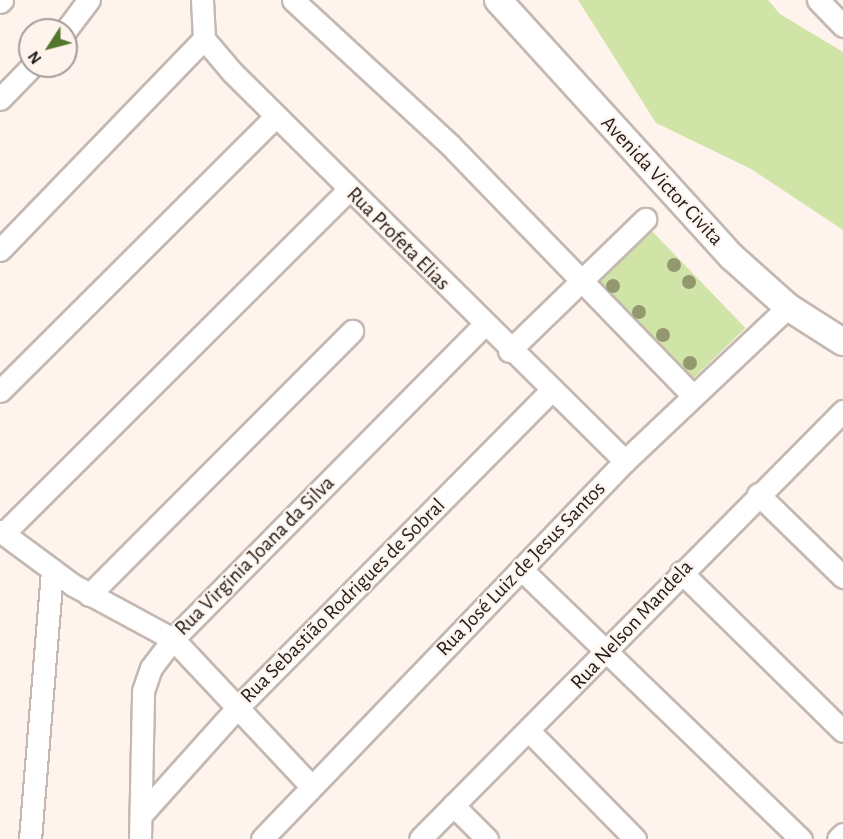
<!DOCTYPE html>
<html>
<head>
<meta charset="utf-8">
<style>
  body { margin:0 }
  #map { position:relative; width:843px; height:839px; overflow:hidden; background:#fef4ed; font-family:"Alegreya Sans",sans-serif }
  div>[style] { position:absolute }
  .green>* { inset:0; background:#d1e4a8; transform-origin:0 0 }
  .roads { filter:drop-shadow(2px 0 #c4b8b0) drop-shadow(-2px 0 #c4b8b0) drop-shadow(0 2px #c4b8b0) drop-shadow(0 -2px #c4b8b0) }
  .minor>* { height:21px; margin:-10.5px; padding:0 10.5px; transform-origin:10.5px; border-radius:10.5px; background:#fff }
  .major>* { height:26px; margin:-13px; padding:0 13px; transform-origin:13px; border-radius:13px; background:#fff }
  .trees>* { width:14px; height:14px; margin:-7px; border-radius:50%; background:#93986e }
  span { translate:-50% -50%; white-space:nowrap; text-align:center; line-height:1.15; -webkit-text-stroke:4.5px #fef4ed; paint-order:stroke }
  .street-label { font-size:21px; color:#201b18 }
  .north { position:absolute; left:18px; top:18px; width:60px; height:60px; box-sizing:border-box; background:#fef4ed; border:2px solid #a59d98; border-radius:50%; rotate:234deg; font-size:16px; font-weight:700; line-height:24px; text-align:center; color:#201b18 }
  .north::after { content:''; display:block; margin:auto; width:21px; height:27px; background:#54752c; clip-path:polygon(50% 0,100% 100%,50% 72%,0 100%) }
</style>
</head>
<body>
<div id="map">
  <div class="green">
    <div style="clip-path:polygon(578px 0,768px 0,780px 14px,843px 52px,843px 230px,751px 169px,656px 123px)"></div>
    <div style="left:649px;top:228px;width:139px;height:76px;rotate:46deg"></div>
  </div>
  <div class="roads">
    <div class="minor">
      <div style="left:202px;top:0;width:39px;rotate:87deg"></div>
      <div style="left:204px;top:39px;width:43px;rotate:49.7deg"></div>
      <div style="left:232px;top:72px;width:553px;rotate:44.71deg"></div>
      <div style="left:293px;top:0;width:215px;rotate:42.7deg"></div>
      <div style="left:451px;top:146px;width:345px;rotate:45.9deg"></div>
      <div style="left:818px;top:0;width:36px;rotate:46deg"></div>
      <div style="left:0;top:2px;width:3px;rotate:-45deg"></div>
      <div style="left:66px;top:30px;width:38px;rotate:-53deg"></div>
      <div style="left:0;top:99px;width:46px;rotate:-45.9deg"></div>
      <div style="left:0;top:250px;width:293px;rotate:-46deg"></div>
      <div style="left:509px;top:351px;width:190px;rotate:-44.1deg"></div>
      <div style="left:0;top:391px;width:390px;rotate:-44.9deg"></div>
      <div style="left:758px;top:494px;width:119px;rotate:44.3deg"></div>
      <div style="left:0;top:531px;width:91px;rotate:36.5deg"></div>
      <div style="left:73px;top:585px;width:114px;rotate:28.4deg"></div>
      <div style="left:173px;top:639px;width:202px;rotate:46.8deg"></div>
      <div style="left:4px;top:533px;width:487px;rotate:-44.9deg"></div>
      <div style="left:522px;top:570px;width:388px;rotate:44deg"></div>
      <div style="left:681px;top:572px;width:227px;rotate:44.5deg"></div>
      <div style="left:89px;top:595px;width:373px;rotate:-45.1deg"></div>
      <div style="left:530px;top:732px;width:150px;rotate:45.5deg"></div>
      <div style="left:453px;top:805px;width:48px;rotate:45deg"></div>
      <div style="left:141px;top:815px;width:144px;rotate:-48.1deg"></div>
      <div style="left:237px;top:708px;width:445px;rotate:-45.3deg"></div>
      <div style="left:30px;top:839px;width:270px;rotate:-85.3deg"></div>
      <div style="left:140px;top:839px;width:148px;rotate:-88.8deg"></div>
      <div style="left:143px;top:691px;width:24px;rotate:-71deg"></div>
      <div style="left:151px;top:668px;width:36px;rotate:-53deg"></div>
      <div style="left:173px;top:639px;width:442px;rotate:-45.3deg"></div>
      <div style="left:262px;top:839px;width:524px;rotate:-46.16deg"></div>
      <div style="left:625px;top:461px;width:224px;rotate:-43.4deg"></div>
      <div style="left:420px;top:839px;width:602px;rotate:-45.34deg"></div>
      <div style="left:838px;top:839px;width:7px;rotate:-45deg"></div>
    </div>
    <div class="major">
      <div style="left:498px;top:0;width:348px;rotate:47.7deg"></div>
      <div style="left:732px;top:257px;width:75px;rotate:41.8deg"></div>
      <div style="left:788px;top:307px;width:65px;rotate:32.5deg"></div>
    </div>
  </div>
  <div class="trees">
    <div style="left:674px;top:265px"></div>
    <div style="left:689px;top:282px"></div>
    <div style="left:613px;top:286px"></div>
    <div style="left:639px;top:312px"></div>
    <div style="left:663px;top:335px"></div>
    <div style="left:690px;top:363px"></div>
  </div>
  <div class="street-label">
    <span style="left:662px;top:181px;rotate:47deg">Avenida Victor Civita</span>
    <span style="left:398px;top:239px;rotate:45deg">Rua Profeta Elias</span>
    <span style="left:255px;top:556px;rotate:-45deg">Rua Virginia Joana da Silva</span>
    <span style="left:521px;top:569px;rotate:-46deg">Rua José Luiz de Jesus Santos</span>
    <span style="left:343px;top:601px;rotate:-45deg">Rua Sebastião Rodrigues de Sobral</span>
    <span style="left:632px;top:625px;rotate:-47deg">Rua Nelson Mandela</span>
  </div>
  <div class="north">N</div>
</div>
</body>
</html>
